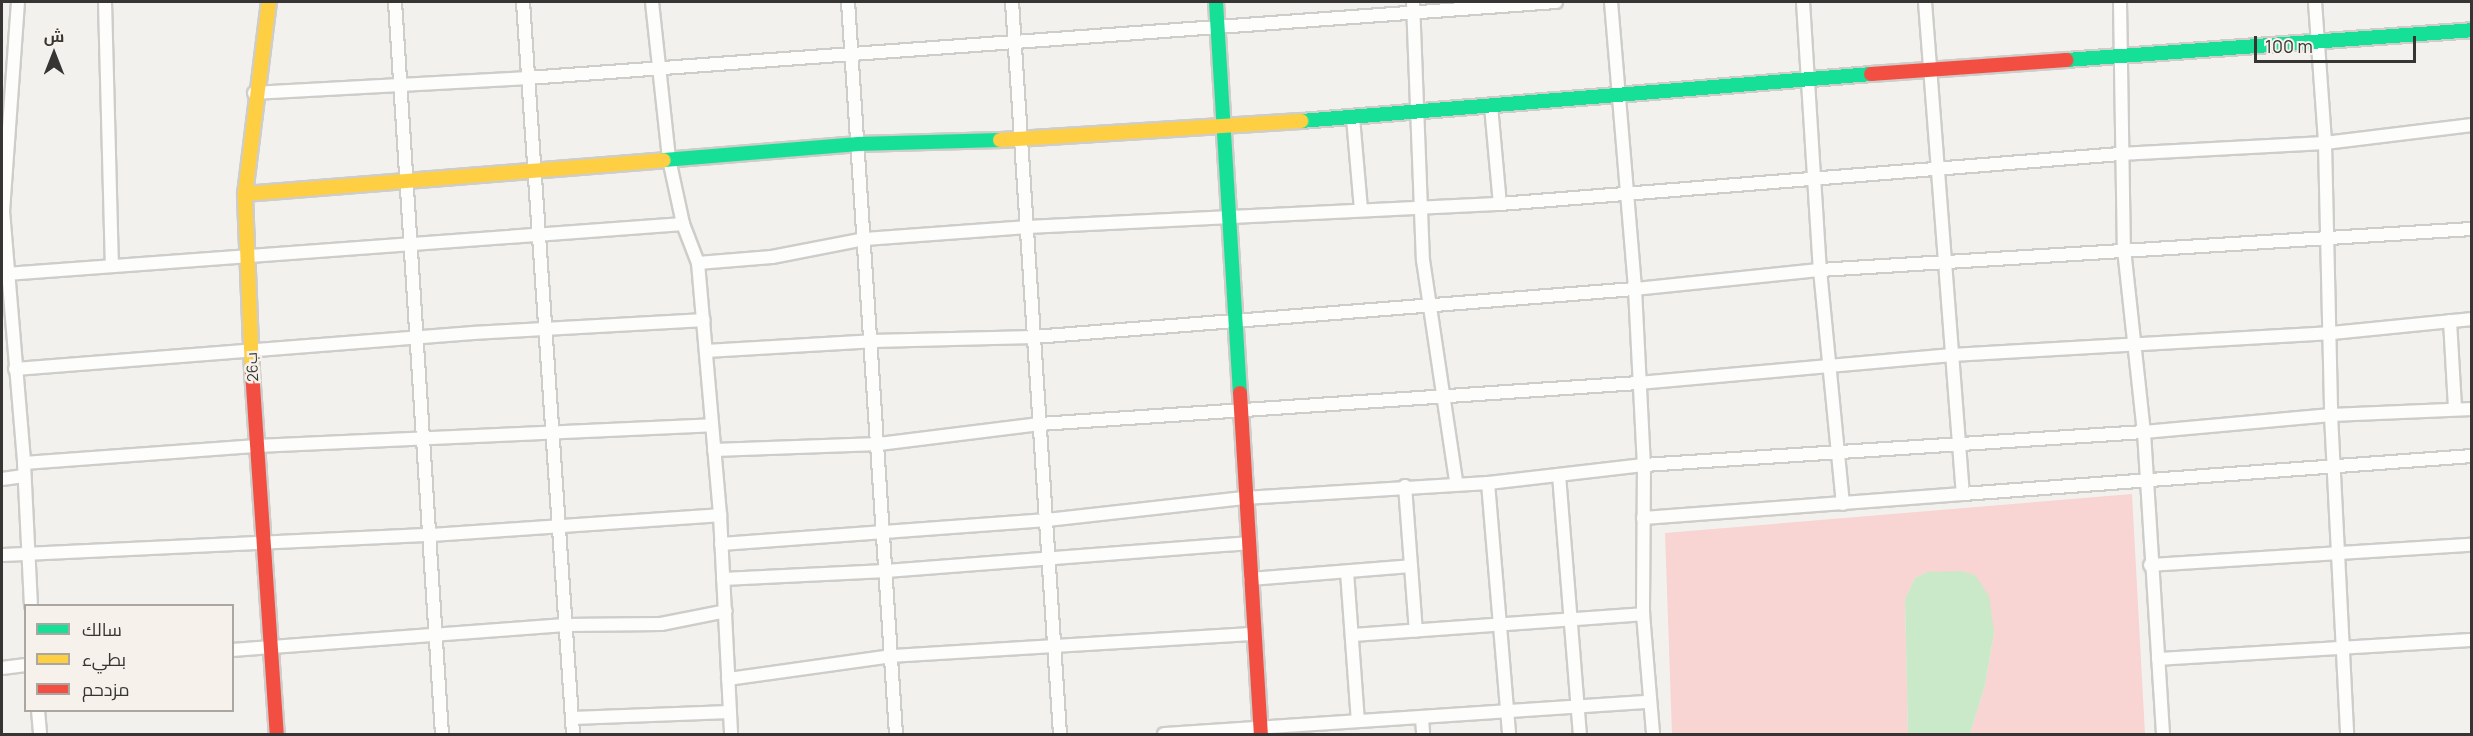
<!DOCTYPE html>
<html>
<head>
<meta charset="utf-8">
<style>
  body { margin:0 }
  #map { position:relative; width:2473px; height:736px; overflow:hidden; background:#f3f1ee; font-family:Manrope,Cairo,sans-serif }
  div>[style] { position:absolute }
  .green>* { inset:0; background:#f8d4d2 }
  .water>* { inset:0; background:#c9e9c8 }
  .roads { filter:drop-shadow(2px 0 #cecdca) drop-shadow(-2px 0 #cecdca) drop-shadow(0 2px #cecdca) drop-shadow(0 -2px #cecdca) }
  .street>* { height:12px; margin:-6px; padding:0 6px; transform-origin:6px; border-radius:6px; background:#fdfdfc }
  .fast>* { height:14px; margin:-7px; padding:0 7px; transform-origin:7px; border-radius:7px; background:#16e098 }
  .slow>* { height:14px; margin:-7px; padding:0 7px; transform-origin:7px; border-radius:7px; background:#ffcf43 }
  .jam>* { height:14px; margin:-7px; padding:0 7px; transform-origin:7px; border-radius:7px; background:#f24e42 }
  span { translate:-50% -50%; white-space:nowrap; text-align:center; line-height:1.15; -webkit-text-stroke:5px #f6f2eb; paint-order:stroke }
  .street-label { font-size:15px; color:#373533 }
  .frame { position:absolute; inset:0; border:3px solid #373533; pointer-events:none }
  .legend { position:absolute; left:24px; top:604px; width:210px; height:108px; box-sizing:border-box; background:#f6f2eb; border:2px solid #aaa6a1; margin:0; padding:8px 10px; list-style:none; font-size:18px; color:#373533 }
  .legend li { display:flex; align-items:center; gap:12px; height:30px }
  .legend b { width:30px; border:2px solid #aaa6a1 }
  .north { position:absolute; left:24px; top:24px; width:60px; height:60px; -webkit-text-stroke:4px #f6f2eb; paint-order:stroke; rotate:0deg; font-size:16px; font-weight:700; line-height:24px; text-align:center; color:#373533 }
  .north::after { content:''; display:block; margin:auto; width:21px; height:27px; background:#373533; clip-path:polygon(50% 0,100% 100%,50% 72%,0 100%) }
  .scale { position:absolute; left:2254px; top:36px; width:162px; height:27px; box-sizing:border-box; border:3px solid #373533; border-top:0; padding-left:8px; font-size:18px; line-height:21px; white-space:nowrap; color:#373533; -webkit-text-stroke:4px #f6f2eb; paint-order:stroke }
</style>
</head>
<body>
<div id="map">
  <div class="green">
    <div style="clip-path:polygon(2132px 494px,2145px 734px,1970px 734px,1985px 685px,1994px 633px,1927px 572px,1915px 578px,1905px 599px,1908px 734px,1672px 734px,1665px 533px)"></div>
  </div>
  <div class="water">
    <div style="clip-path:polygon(1961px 571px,1975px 575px,1989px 596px,1994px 633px,1985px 685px,1970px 734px,1908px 734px,1905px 599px,1915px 578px,1927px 572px)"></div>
  </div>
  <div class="roads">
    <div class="street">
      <div style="left:18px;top:2px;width:210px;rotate:94.1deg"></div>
      <div style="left:3px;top:211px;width:253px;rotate:85.2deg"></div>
      <div style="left:24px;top:463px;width:143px;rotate:87.2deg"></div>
      <div style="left:105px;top:2px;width:263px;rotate:88.5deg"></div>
      <div style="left:395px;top:2px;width:734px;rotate:86.33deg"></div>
      <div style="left:523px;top:2px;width:734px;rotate:86.09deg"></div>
      <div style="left:652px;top:2px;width:158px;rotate:83.8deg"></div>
      <div style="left:669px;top:159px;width:66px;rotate:77.8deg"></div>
      <div style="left:683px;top:224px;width:42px;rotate:69deg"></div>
      <div style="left:698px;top:263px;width:253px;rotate:85deg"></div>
      <div style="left:720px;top:515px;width:219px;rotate:87.1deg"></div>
      <div style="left:848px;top:2px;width:734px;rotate:86.25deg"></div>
      <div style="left:1012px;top:2px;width:734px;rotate:86.25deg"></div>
      <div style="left:1413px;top:2px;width:258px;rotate:87.8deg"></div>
      <div style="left:1423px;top:260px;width:224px;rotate:81.5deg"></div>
      <div style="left:1611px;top:2px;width:288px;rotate:85.2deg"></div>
      <div style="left:1635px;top:289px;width:176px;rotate:87.1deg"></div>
      <div style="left:1644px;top:465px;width:149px;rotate:90.4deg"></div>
      <div style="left:1643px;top:614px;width:120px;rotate:85.2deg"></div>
      <div style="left:1803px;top:2px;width:269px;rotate:86.4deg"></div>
      <div style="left:1820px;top:270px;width:235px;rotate:84.4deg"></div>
      <div style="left:1925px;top:2px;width:493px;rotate:85.6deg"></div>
      <div style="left:1963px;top:494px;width:510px;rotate:-4.27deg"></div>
      <div style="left:2120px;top:2px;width:247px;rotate:89.1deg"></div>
      <div style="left:2124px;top:249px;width:184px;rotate:83.8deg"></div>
      <div style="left:2144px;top:432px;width:303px;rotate:86.4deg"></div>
      <div style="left:2315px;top:2px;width:141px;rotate:85.9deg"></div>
      <div style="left:2325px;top:143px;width:272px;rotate:88.7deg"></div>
      <div style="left:2331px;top:415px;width:319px;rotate:87.1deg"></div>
      <div style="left:254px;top:93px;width:274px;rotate:-3.1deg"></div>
      <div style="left:528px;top:78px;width:1031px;rotate:-4.23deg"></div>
      <div style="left:1491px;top:106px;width:98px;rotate:84.8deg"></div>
      <div style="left:1353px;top:118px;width:91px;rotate:85deg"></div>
      <div style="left:698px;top:263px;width:74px;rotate:-4.6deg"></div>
      <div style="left:772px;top:257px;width:95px;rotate:-11deg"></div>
      <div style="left:865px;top:239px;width:163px;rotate:-4.2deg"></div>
      <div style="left:1028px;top:227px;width:473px;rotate:-2.8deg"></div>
      <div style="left:1500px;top:204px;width:622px;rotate:-4.61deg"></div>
      <div style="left:2120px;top:154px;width:205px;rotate:-3.1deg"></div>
      <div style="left:2325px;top:143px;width:148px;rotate:-7deg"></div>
      <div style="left:6px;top:274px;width:679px;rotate:-4.22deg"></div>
      <div style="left:2450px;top:321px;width:88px;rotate:86.7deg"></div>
      <div style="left:706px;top:351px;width:166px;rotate:-3.4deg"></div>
      <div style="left:872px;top:341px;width:162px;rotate:-1.4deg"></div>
      <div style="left:1034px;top:337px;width:603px;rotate:-4.57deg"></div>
      <div style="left:1635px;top:289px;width:186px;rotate:-5.9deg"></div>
      <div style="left:1820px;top:270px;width:653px;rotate:-3.6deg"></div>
      <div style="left:15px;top:369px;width:460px;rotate:-4.5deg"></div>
      <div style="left:474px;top:333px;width:230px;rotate:-3.2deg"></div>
      <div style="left:714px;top:450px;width:165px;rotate:-2.1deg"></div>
      <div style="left:879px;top:444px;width:162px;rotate:-7.1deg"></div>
      <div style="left:1040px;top:424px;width:600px;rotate:-3.92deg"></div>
      <div style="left:1639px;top:383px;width:314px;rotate:-5.1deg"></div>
      <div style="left:1952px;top:355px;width:381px;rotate:-3.3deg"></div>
      <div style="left:2332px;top:333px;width:141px;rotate:-5.7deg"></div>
      <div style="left:24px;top:463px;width:234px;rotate:-4.2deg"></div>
      <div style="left:257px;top:446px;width:455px;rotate:-2.6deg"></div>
      <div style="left:1559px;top:475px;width:260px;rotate:85.4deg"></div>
      <div style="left:2px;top:479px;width:22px;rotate:-8deg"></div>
      <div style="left:1488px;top:483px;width:252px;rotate:85.2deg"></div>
      <div style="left:1405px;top:486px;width:145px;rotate:85.7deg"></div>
      <div style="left:1643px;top:518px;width:321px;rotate:-4.3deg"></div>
      <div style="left:721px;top:544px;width:327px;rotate:-4.2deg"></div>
      <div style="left:1047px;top:520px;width:198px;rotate:-6.4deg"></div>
      <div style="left:1244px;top:498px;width:244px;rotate:-3.5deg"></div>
      <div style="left:1488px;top:483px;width:157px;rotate:-6.6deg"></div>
      <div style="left:1644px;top:465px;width:501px;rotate:-3.78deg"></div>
      <div style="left:2144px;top:432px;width:188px;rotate:-5.2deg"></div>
      <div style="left:2331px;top:415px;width:141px;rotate:-2.4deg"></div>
      <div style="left:2px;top:555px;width:428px;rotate:-2.7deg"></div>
      <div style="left:430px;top:535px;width:291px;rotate:-3.9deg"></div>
      <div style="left:2150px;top:565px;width:323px;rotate:-3.6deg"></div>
      <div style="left:1347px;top:572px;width:149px;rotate:85.8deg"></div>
      <div style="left:723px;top:579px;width:163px;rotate:-2.8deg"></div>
      <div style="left:886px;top:571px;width:363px;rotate:-4.4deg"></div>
      <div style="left:1250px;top:579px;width:161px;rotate:-4.6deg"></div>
      <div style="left:1352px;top:635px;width:292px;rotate:-4.1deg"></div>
      <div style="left:232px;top:650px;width:334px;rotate:-4.3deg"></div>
      <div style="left:565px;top:625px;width:96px;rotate:-0.6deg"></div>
      <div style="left:661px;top:624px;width:66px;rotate:-11.3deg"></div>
      <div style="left:2158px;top:659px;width:315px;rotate:-3.5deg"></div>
      <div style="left:2px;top:668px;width:24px;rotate:-7deg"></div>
      <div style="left:728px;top:679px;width:165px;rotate:-8deg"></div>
      <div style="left:891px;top:656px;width:363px;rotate:-3.5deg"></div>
      <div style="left:38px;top:710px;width:24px;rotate:85deg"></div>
      <div style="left:572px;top:718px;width:158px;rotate:-2.2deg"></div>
      <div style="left:1422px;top:718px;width:16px;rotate:86deg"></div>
      <div style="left:1164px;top:734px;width:487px;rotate:-3.8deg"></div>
    </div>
    <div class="fast">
      <div style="left:1216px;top:2px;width:392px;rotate:86.5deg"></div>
      <div style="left:2066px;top:60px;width:407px;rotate:-4.2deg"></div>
      <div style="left:1301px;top:121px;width:572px;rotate:-4.71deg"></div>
      <div style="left:664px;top:160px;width:195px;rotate:-4.7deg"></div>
      <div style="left:858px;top:144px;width:142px;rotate:-1.6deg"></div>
    </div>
    <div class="slow">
      <div style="left:1000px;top:140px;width:302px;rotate:-3.6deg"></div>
      <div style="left:245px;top:194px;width:420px;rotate:-4.6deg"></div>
      <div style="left:252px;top:371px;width:177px;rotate:-92.3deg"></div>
      <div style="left:245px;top:194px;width:193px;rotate:-82.9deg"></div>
    </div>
    <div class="jam">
      <div style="left:1871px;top:74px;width:196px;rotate:-4.1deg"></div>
      <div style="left:252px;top:371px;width:364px;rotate:86.1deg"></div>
      <div style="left:1240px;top:393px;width:342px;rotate:86.5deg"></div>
    </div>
  </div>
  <div class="street-label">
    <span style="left:252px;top:367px;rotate:-93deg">26ب</span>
  </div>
  <div class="frame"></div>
  <ul class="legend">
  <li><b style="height:8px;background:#16e098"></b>سالك</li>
  <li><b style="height:8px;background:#ffcf43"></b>بطيء</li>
  <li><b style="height:8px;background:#f24e42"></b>مزدحم</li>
  </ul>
  <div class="north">ش</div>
  <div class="scale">100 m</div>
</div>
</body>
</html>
